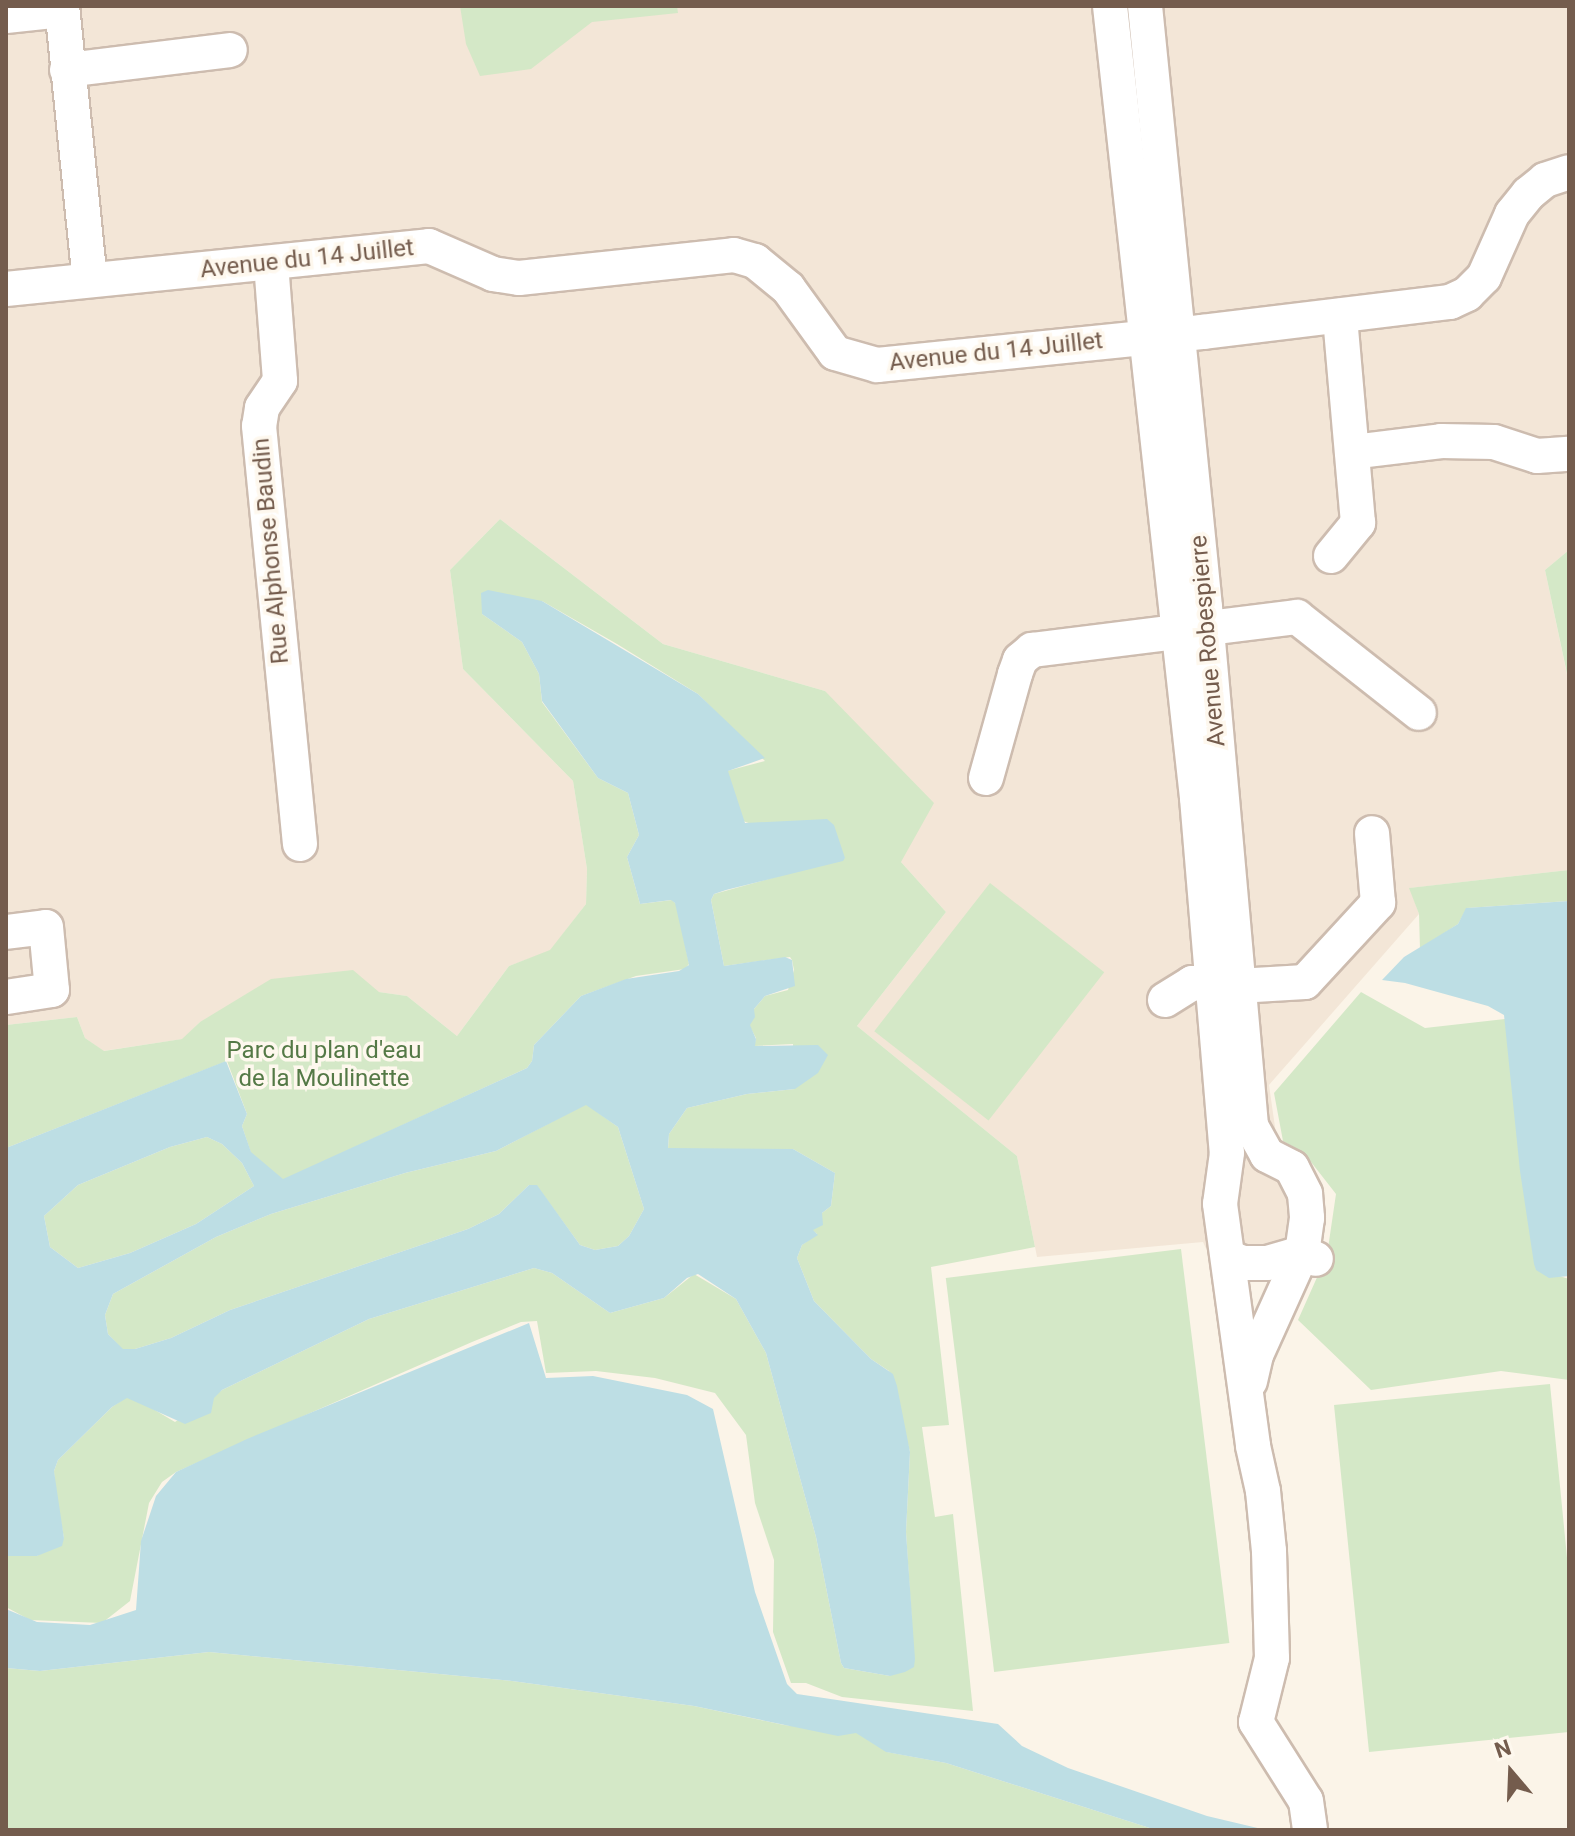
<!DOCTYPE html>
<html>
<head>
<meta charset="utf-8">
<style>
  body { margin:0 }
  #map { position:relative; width:1575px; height:1836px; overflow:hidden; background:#fbf4e8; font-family:Roboto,sans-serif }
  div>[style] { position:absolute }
  .residential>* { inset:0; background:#f3e6d7 }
  .green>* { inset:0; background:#d4e8c7; transform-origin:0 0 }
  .water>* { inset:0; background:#bddee4 }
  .roads { filter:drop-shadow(2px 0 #cdbcaf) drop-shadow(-2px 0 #cdbcaf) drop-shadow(0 2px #cdbcaf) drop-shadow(0 -2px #cdbcaf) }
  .minor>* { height:34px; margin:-17px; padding:0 17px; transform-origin:17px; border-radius:17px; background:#fff }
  span { translate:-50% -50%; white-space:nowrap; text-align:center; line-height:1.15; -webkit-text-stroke:7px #fef8ee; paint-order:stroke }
  .street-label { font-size:24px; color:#745c4d }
  .park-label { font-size:24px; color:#547946 }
  .frame { position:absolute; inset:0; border:8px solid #745c4d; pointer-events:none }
  .north { position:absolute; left:1471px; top:1732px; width:80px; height:80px; -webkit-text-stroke:6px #fef8ee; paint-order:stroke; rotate:341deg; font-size:22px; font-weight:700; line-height:32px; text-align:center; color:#745c4d }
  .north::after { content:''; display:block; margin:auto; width:28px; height:36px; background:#745c4d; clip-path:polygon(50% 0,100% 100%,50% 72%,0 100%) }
</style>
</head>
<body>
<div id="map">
  <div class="residential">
    <div style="clip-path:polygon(6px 6px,1569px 6px,1569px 550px,1545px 570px,1569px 684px,1569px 870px,1410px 888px,1419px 914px,1269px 1085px,1278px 1148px,1297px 1160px,1324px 1196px,1316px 1259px,1223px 1285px,1203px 1242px,1037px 1257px,1017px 1156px,857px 1026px,946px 912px,901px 862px,825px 691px,663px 644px,500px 519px,450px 570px,463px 669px,573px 781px,587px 869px,586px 904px,550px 951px,509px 966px,457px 1036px,407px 996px,379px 992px,200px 1022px,183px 1039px,103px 1051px,85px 1038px,77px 1017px,6px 1025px)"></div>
  </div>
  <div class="green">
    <div style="clip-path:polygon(460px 6px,677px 6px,678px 13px,592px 22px,531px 69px,480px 76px,466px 44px)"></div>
    <div style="clip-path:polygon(500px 519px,663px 644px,825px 691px,934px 803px,901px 862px,946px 912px,857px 1026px,1017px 1156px,1035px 1247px,931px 1267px,949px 1425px,922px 1427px,935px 1517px,953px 1514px,973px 1711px,842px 1697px,806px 1683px,791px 1683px,773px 1632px,774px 1560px,755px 1503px,746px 1435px,715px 1393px,655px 1378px,596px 1371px,546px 1373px,537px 1321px,521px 1322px,472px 1342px,176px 1472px,162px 1482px,149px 1503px,130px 1601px,102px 1623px,30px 1620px,6px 1607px,6px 1556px,37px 1556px,64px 1538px,55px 1490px,54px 1471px,58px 1460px,112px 1407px,127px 1397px,138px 1400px,175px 1422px,222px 1390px,369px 1319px,534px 1268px,552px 1273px,610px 1313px,664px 1298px,694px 1274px,736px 1299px,766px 1353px,816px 1537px,841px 1663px,844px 1668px,890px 1676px,912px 1625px,906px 1532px,910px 1452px,889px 1371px,871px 1359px,814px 1301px,797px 1258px,802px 1245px,817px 1234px,812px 1230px,822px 1213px,831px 1206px,835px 1173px,793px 1149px,668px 1149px,669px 1134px,687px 1108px,747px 1094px,795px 1089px,793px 1044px,754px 1046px,756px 1038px,749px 1025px,754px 1009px,765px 996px,788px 990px,794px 970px,792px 960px,790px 957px,724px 966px,711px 900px,714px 894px,845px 858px,743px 821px,727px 771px,765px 761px,698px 694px,617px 644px,542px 601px,482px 614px,522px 642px,539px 674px,542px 702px,598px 778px,628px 793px,639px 835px,627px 857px,640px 904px,672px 900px,677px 905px,689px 964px,685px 969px,636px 976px,581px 996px,534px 1045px,532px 1061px,527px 1068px,283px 1180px,251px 1153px,242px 1126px,247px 1114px,227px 1061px,6px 1148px,6px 1025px,77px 1017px,85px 1038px,104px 1051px,182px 1039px,200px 1022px,271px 979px,353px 970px,379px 992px,407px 996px,457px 1036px,509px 966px,550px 950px,586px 904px,587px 869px,573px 781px,463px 669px,450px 570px)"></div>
    <div style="clip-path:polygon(1569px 550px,1569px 683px,1545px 570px)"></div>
    <div style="clip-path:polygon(1569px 870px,1569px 901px,1467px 908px,1458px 924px,1420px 949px,1419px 914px,1409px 888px)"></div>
    <div style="left:990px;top:883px;width:145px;height:188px;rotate:38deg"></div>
    <div style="clip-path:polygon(1361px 992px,1425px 1028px,1505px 1019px,1536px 1269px,1569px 1279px,1569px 1380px,1501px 1371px,1371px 1390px,1298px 1320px,1327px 1255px,1336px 1194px,1304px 1153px,1283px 1141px,1274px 1093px)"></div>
    <div style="clip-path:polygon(586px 1104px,618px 1127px,644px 1209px,629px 1236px,618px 1246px,595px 1250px,580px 1245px,537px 1186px,529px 1185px,499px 1214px,468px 1229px,230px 1310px,171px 1338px,135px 1349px,122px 1349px,108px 1334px,105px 1315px,113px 1294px,216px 1237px,271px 1214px,405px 1173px,496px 1151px)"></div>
    <div style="clip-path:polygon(207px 1137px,222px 1144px,242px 1163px,254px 1186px,196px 1224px,130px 1253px,78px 1268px,50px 1247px,44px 1216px,78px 1185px,170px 1147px)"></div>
    <div style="left:1181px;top:1249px;width:397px;height:237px;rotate:83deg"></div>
    <div style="clip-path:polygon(1550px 1384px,1569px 1578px,1569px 1732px,1369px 1752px,1334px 1405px)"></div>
    <div style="clip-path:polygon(209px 1652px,512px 1681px,694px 1706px,784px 1725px,856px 1732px,887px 1752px,946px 1763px,1156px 1830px,6px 1830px,6px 1668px,40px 1671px)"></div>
  </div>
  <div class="water">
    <div style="clip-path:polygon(evenodd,488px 590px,542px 601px,698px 694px,765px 758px,728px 771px,745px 823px,827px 819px,834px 825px,845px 858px,843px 861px,726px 890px,714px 894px,711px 900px,724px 966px,785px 957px,792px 960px,795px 986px,765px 996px,754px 1009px,755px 1017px,750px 1025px,756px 1039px,755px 1046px,818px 1045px,828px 1055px,818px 1073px,795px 1089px,747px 1094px,687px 1108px,669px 1134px,668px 1148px,793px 1149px,835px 1173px,831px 1206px,822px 1213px,823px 1225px,813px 1230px,818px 1235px,802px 1245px,797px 1258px,814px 1301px,871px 1359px,893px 1374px,897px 1386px,910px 1452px,906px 1532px,915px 1659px,914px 1667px,905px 1672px,890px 1676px,844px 1668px,841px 1663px,816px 1537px,766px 1353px,736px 1299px,698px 1274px,687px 1278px,664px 1298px,610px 1313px,552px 1273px,534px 1268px,369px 1319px,222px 1390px,214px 1398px,211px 1413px,185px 1424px,127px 1398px,112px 1407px,58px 1460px,54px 1471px,64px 1538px,62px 1546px,37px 1556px,6px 1556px,6px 1148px,226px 1061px,247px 1114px,242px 1126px,251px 1152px,283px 1179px,527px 1068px,532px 1061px,534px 1045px,581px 996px,626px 979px,679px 971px,689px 965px,675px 903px,671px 900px,640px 904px,627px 857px,639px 835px,628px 793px,598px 778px,542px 701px,539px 674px,522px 642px,482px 614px,481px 593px,488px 590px,586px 1105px,618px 1127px,644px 1209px,629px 1236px,618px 1246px,595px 1250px,580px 1245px,537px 1185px,529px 1185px,499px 1214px,468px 1229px,230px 1310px,171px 1338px,135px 1349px,123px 1349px,108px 1334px,105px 1315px,113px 1294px,216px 1237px,271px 1214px,405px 1173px,496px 1151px,586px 1105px,488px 590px,207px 1137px,222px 1144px,242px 1163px,254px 1186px,196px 1224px,130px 1253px,78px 1268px,50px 1247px,44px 1216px,78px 1185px,170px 1147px,207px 1137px)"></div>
    <div style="clip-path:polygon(1569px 901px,1569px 1276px,1549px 1278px,1536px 1270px,1534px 1264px,1520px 1171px,1504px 1015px,1488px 1006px,1405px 983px,1382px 980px,1404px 957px,1458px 924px,1466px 908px)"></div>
    <div style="clip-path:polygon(529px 1323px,546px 1378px,593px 1376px,687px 1395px,713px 1409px,755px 1592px,787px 1684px,797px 1694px,998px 1724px,1022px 1746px,1068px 1768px,1207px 1816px,1266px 1830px,1156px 1830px,946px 1763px,886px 1752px,856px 1733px,838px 1736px,694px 1706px,512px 1681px,209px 1652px,40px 1671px,6px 1668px,6px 1609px,37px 1622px,90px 1625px,136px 1610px,141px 1541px,156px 1496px,176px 1472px,247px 1439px)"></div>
  </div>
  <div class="roads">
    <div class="minor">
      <div style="left:62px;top:6px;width:275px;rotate:84.2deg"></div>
      <div style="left:1110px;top:6px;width:797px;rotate:83.73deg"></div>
      <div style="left:1197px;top:798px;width:356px;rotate:85.2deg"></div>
      <div style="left:1227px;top:1153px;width:51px;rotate:97.8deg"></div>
      <div style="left:1220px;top:1204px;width:244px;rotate:82.2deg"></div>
      <div style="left:1253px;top:1446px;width:46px;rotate:77.5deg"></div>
      <div style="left:1263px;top:1491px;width:60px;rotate:84.3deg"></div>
      <div style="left:1269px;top:1551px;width:107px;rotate:88.4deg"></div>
      <div style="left:1272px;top:1658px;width:66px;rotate:104deg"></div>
      <div style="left:1256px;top:1722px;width:93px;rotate:57.7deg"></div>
      <div style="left:1306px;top:1801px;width:29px;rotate:82deg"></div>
      <div style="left:1145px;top:6px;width:604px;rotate:84.3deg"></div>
      <div style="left:1205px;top:607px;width:521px;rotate:84.93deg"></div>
      <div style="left:1251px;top:1126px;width:33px;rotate:61deg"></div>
      <div style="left:1267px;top:1155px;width:28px;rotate:27deg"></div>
      <div style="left:1292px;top:1168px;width:29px;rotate:63deg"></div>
      <div style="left:1305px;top:1194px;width:24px;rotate:85deg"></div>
      <div style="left:1307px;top:1218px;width:35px;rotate:98deg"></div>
      <div style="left:1302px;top:1253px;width:112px;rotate:114.3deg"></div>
      <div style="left:1256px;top:1355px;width:27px;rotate:103deg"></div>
      <div style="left:6px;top:16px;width:56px;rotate:-6.1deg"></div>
      <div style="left:67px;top:70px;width:164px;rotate:-7deg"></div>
      <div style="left:271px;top:263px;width:118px;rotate:85.6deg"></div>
      <div style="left:280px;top:381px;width:32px;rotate:124deg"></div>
      <div style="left:262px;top:408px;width:18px;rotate:99deg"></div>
      <div style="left:259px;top:426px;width:420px;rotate:84.4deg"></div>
      <div style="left:6px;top:289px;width:425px;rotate:-5.8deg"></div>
      <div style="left:429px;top:246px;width:70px;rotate:23.6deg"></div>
      <div style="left:493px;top:274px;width:26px;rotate:9deg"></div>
      <div style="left:519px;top:278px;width:216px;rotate:-6.1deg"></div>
      <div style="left:734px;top:255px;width:22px;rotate:16deg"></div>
      <div style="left:755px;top:261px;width:43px;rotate:39.3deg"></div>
      <div style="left:788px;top:288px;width:80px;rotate:54.1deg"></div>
      <div style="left:835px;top:353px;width:44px;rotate:15.9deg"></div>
      <div style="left:877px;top:365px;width:327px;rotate:-5.8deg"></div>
      <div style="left:1202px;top:332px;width:250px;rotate:-6.9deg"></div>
      <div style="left:1450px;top:302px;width:19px;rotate:-25deg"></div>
      <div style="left:1467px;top:294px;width:24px;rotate:-45deg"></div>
      <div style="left:1484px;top:277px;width:69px;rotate:-66deg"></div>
      <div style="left:1512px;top:214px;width:26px;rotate:-51deg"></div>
      <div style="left:1528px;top:194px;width:22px;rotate:-39deg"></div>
      <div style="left:1545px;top:180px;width:25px;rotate:-18deg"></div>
      <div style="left:1352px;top:452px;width:90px;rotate:-7deg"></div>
      <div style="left:1441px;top:441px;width:53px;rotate:1.1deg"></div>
      <div style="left:1494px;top:442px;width:45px;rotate:18deg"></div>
      <div style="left:1537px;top:456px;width:32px;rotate:-4deg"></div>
      <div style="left:1331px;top:556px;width:43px;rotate:-50.7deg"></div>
      <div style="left:1358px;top:523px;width:208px;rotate:-95deg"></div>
      <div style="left:986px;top:778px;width:108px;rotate:-74.4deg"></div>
      <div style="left:1015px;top:674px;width:15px;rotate:-70deg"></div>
      <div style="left:1020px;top:660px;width:16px;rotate:-40deg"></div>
      <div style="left:1032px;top:650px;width:267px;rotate:-7.1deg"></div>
      <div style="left:1297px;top:617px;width:155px;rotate:38.2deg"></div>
      <div style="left:6px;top:932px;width:40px;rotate:-7.1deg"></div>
      <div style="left:46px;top:927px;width:63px;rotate:84.6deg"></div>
      <div style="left:52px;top:990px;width:47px;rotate:171.3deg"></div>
      <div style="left:1165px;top:1000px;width:32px;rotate:-32deg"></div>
      <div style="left:1192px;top:983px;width:46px;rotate:3.7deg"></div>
      <div style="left:1238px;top:986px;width:67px;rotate:-3.4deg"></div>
      <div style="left:1305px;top:982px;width:108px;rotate:-47.3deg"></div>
      <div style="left:1378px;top:903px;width:70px;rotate:-94.9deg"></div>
      <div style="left:1228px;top:1257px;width:16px;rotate:22deg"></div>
      <div style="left:1243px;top:1263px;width:24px"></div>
      <div style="left:1267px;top:1263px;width:36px;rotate:-16deg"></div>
      <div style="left:1302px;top:1253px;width:15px;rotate:23deg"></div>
    </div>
  </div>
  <div class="street-label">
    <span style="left:307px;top:259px;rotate:-6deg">Avenue du 14 Juillet</span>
    <span style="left:996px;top:352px;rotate:-6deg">Avenue du 14 Juillet</span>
    <span style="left:271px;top:551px;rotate:-95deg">Rue Alphonse Baudin</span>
    <span style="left:1208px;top:641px;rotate:-95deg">Avenue Robespierre</span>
  </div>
  <div class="park-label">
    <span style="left:324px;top:1065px">Parc du plan d'eau<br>de la Moulinette</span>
  </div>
  <div class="frame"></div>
  <div class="north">N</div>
</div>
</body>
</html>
